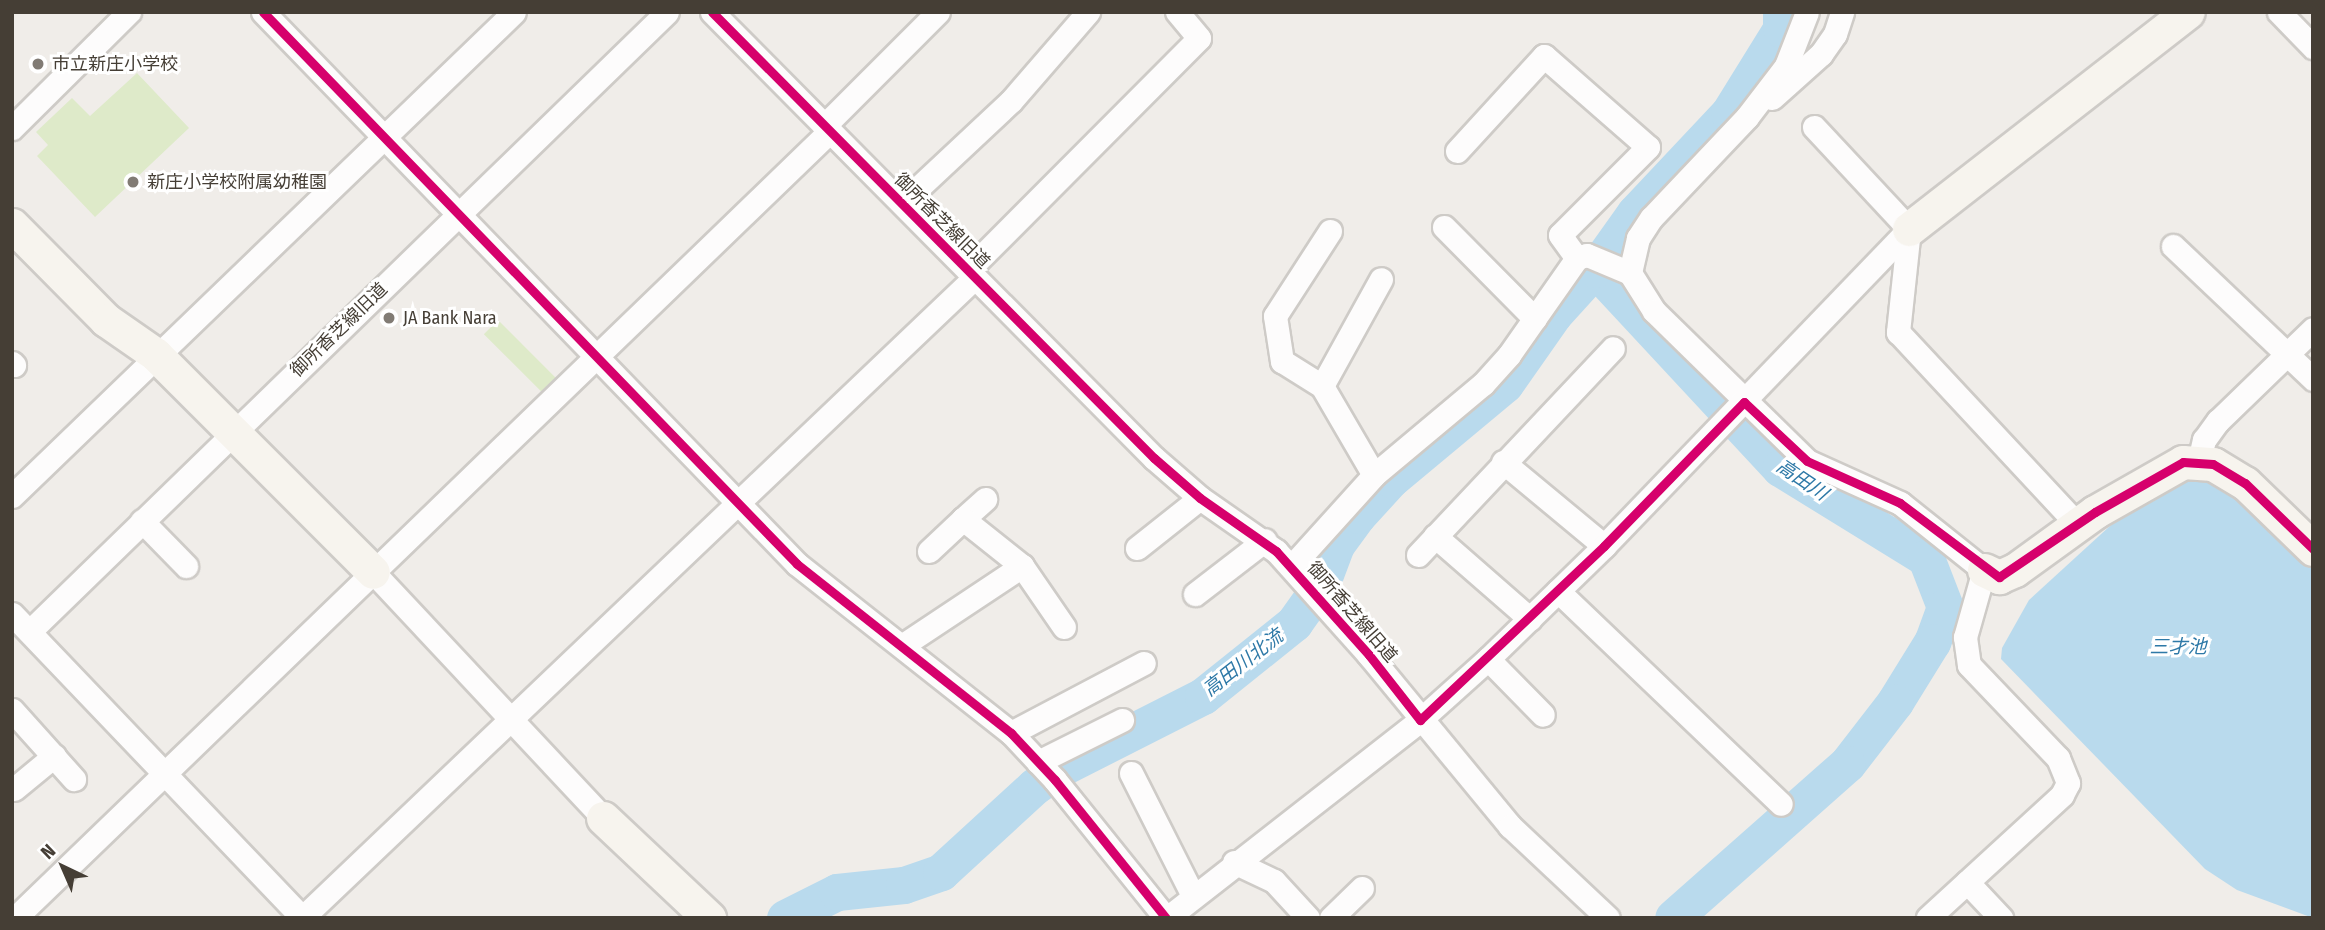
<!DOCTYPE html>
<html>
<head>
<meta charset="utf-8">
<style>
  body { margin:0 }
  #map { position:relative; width:2325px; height:930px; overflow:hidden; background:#f0ede9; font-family:"Fira Sans Condensed","Noto Sans JP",sans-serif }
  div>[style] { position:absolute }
  .green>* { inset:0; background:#deeac9; transform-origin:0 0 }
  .water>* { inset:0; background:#b9daed }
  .river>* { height:37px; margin:-18.5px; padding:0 18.5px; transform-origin:18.5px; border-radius:18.5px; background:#b9daed }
  .roads { filter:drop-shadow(2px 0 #cecbc7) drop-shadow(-2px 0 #cecbc7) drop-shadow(0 2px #cecbc7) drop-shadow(0 -2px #cecbc7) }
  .street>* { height:23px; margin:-11.5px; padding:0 11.5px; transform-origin:11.5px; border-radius:11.5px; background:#fdfcfc }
  .secondary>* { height:33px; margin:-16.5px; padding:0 16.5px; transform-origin:16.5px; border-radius:16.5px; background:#f7f4ee }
  .cycleway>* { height:9px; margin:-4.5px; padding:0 4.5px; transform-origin:4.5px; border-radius:4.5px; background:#d6006c }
  .dots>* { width:19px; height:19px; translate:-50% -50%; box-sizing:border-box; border:4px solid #fff; border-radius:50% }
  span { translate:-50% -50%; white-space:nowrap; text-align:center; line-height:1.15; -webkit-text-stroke:6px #fff; paint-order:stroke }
  .poi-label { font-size:18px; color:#453e35 }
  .left { translate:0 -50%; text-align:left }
  .street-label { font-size:18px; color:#453e35 }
  .water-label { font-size:19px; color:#2e79a7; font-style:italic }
  .frame { position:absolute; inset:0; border:14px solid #453e35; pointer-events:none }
  .north { position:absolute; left:28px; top:832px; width:70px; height:70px; -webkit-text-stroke:5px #fff; paint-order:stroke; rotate:316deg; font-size:19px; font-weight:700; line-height:28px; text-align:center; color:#453e35 }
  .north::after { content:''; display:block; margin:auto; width:24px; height:32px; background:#453e35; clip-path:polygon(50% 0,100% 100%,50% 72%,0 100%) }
</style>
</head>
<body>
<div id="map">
  <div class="green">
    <div style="clip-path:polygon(137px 73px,189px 128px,95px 217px,37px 156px,48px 145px,36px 132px,72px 98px,90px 116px)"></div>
    <div style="left:498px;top:320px;width:90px;height:20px;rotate:45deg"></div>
  </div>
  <div class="water">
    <div style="clip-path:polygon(2179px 476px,2216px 479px,2313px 564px,2313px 918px,2237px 890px,2205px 869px,2001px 659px,2002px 648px,2029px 600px,2134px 504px)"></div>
  </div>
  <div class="river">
    <div style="left:1595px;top:269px;width:272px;rotate:47.1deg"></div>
    <div style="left:1780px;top:468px;width:172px;rotate:31.7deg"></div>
    <div style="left:1926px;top:558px;width:53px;rotate:68.8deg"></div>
    <div style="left:1945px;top:607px;width:37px;rotate:110deg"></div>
    <div style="left:1932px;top:642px;width:70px;rotate:121.7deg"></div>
    <div style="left:1895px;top:702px;width:78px;rotate:127.7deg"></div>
    <div style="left:1847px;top:764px;width:232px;rotate:138.5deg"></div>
    <div style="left:785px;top:918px;width:58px;rotate:-26.6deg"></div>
    <div style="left:837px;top:892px;width:67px;rotate:-6deg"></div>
    <div style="left:904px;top:885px;width:39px;rotate:-19deg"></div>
    <div style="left:941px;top:872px;width:127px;rotate:-42.5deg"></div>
    <div style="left:1035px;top:786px;width:34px;rotate:-34deg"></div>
    <div style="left:1063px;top:767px;width:157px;rotate:-26.9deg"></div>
    <div style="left:1203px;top:696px;width:117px;rotate:-38.7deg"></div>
    <div style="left:1294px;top:623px;width:47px;rotate:-54.6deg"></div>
    <div style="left:1321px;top:585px;width:43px;rotate:-69.4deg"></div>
    <div style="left:1336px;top:545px;width:37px;rotate:-54deg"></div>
    <div style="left:1358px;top:515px;width:49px;rotate:-47.5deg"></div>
    <div style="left:1391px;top:479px;width:148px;rotate:-39.8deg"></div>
    <div style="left:1505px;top:384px;width:85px;rotate:-55deg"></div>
    <div style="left:1554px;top:314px;width:61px;rotate:-47.7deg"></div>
    <div style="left:1595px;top:269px;width:69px;rotate:-54.5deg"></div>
    <div style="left:1635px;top:213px;width:137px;rotate:-46.8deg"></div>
    <div style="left:1729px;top:113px;width:99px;rotate:-58.2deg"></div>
    <div style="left:1781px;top:29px;width:17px;rotate:-90deg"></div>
  </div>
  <div class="roads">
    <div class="street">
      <div style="left:263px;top:12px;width:768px;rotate:45.95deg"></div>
      <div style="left:797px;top:564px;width:273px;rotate:38.3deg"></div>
      <div style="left:1011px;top:733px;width:64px;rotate:46.9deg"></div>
      <div style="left:1055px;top:780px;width:177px;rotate:51.2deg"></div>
      <div style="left:712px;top:12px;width:628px;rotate:45.26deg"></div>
      <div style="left:1154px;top:458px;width:61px;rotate:41deg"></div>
      <div style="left:1200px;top:498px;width:93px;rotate:34.9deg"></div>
      <div style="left:1276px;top:551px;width:140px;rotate:48.2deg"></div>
      <div style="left:1369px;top:655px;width:222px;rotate:50.5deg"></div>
      <div style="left:1510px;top:826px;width:134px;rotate:43.2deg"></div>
      <div style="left:1807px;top:12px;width:58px;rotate:111.3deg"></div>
      <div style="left:1786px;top:66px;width:64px;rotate:127.4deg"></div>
      <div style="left:1747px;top:117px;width:139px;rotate:133.5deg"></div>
      <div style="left:1651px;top:218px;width:24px;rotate:123deg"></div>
      <div style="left:1638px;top:238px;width:36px;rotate:103deg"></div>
      <div style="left:1630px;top:273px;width:45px;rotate:57.7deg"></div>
      <div style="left:1654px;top:311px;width:214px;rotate:44.4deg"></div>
      <div style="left:1807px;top:461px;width:102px;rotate:24.3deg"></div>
      <div style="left:1900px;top:503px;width:107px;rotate:38.6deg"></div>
      <div style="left:1984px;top:570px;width:70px;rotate:105.8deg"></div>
      <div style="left:1965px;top:637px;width:28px;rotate:82deg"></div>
      <div style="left:1969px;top:665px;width:129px;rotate:46.3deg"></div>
      <div style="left:2058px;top:758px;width:27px;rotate:68deg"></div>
      <div style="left:2068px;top:783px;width:13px;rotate:117deg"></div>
      <div style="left:2062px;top:795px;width:182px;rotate:137.5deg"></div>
      <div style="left:2279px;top:12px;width:49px;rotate:45.8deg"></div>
      <div style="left:1772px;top:98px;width:66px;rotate:-41.9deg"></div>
      <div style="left:1821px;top:54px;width:24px;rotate:-55deg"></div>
      <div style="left:1835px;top:34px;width:23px;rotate:-72deg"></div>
      <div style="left:824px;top:126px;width:161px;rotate:-45deg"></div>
      <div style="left:1814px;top:127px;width:139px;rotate:47deg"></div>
      <div style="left:1909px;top:229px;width:104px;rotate:96.1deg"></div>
      <div style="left:1898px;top:332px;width:262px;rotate:47deg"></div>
      <div style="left:12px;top:128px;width:165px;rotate:-44.8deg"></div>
      <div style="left:1457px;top:151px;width:129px;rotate:-47.5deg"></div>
      <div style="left:1544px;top:56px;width:138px;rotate:41.2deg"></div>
      <div style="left:1648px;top:147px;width:124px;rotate:135deg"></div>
      <div style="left:1560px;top:235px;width:29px;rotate:54deg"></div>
      <div style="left:902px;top:203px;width:149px;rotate:-43.1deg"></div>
      <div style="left:1011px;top:101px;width:118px;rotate:-49.1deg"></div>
      <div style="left:1444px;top:227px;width:129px;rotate:45.3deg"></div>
      <div style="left:1330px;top:231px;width:101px;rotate:122.9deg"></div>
      <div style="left:1275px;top:316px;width:46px;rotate:81.2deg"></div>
      <div style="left:1282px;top:361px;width:47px;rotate:32deg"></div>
      <div style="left:1322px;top:386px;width:103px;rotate:59.7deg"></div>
      <div style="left:2173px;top:246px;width:193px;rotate:43.5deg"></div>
      <div style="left:968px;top:270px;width:327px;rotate:-45.1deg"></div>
      <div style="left:1199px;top:38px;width:34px;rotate:-130deg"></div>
      <div style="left:12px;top:363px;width:3px;rotate:45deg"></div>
      <div style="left:1322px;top:386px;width:122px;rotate:-61.1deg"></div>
      <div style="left:2199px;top:461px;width:22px;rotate:-77deg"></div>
      <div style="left:2204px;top:440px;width:24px;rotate:-54deg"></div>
      <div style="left:2218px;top:421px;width:132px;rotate:-44.1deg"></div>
      <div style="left:1503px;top:462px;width:131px;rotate:39.7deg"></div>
      <div style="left:12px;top:496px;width:697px;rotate:-43.95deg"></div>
      <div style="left:963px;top:519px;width:30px;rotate:-42deg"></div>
      <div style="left:142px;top:521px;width:63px;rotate:45.6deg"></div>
      <div style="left:1435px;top:536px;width:126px;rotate:41.1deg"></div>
      <div style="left:1137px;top:548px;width:80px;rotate:-38.4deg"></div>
      <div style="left:929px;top:551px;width:47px;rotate:-43.3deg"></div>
      <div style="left:963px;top:519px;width:75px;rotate:38.5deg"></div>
      <div style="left:1418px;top:555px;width:284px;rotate:-46.7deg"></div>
      <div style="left:1291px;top:567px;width:124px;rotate:-47.9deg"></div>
      <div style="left:1374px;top:475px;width:142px;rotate:-39.9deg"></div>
      <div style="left:1483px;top:384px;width:39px;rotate:-48deg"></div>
      <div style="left:1509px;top:355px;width:118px;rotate:-55deg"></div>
      <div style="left:1577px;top:258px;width:10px;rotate:-17deg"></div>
      <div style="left:1587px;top:255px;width:47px;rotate:22.7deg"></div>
      <div style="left:373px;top:572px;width:337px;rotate:46.9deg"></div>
      <div style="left:1558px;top:591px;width:308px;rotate:43.7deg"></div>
      <div style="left:1195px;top:594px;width:88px;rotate:-37.6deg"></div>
      <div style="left:12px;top:614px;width:421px;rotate:46.3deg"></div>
      <div style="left:30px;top:631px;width:888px;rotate:-44.18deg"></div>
      <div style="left:903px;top:645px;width:143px;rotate:-33.6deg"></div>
      <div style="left:1022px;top:566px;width:74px;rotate:55.5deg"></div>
      <div style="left:1488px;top:659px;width:78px;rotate:45.5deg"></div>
      <div style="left:12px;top:710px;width:93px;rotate:48.1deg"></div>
      <div style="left:1011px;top:733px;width:150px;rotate:-27.8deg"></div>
      <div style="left:1038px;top:762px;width:94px;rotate:-26.6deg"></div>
      <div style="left:1131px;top:773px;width:136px;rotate:63.2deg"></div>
      <div style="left:14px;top:789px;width:52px;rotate:-39.5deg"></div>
      <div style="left:1234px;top:862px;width:44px;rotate:25.4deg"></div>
      <div style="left:1274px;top:881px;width:50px;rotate:47.4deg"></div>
      <div style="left:1967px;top:882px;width:50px;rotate:46.6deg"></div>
      <div style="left:15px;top:918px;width:1132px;rotate:-44deg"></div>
      <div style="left:302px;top:918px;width:929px;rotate:-43.6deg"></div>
      <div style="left:1167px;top:918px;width:321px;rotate:-38deg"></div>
      <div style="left:1420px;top:720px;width:91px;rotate:-41.9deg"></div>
      <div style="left:1488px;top:659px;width:162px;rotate:-44.2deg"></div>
      <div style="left:1604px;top:546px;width:440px;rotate:-46.1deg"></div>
      <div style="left:1331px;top:918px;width:43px;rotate:-44.1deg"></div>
    </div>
    <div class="secondary">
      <div style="left:12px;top:225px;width:134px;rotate:45.3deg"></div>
      <div style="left:106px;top:320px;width:60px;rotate:34.8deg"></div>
      <div style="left:155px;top:354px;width:308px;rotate:45deg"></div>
      <div style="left:1909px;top:229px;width:353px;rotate:-37.9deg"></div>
      <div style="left:1984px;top:570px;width:17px;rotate:25deg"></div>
      <div style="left:1999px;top:577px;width:17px;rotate:-24deg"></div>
      <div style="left:2015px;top:570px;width:99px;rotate:-35.9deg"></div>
      <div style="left:2095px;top:512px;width:101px;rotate:-29.6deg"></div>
      <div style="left:2183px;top:462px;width:30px;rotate:4deg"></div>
      <div style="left:2213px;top:464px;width:37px;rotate:31deg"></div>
      <div style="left:2245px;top:483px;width:95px;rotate:44.1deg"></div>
      <div style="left:603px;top:818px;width:146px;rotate:43.3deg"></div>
    </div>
  </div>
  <div class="cycleway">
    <div style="left:263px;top:12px;width:768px;rotate:45.95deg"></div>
    <div style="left:797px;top:564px;width:273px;rotate:38.3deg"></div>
    <div style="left:1011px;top:733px;width:64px;rotate:46.9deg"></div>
    <div style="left:1055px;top:780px;width:177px;rotate:51.2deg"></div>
    <div style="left:712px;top:12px;width:628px;rotate:45.26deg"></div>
    <div style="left:1154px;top:458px;width:61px;rotate:41deg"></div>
    <div style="left:1200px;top:498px;width:93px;rotate:34.9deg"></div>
    <div style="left:1276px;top:551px;width:140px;rotate:48.2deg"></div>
    <div style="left:1369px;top:655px;width:83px;rotate:51.9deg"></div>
    <div style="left:1420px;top:720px;width:253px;rotate:-43.4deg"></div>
    <div style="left:1604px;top:546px;width:201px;rotate:-45.8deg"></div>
    <div style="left:1744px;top:402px;width:86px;rotate:43.1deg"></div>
    <div style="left:1807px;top:461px;width:102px;rotate:24.3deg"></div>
    <div style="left:1900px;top:503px;width:124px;rotate:36.8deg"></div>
    <div style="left:1999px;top:577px;width:116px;rotate:-34.1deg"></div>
    <div style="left:2095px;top:512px;width:101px;rotate:-29.6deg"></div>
    <div style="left:2183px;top:462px;width:30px;rotate:4deg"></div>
    <div style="left:2213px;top:464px;width:37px;rotate:31deg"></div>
    <div style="left:2245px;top:483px;width:95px;rotate:44.1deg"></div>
  </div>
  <div class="dots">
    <div style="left:38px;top:64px;background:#817b74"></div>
    <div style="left:133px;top:182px;background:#817b74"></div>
    <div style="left:389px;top:318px;background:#817b74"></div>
  </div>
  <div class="poi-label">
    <span class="left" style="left:52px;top:64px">市立新庄小学校</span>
    <span class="left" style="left:147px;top:182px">新庄小学校附属幼稚園</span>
    <span class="left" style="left:403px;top:318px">JA Bank Nara</span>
  </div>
  <div class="street-label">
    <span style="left:942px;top:221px;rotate:45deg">御所香芝線旧道</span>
    <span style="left:339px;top:330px;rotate:-44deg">御所香芝線旧道</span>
    <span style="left:1352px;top:612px;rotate:49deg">御所香芝線旧道</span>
  </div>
  <div class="water-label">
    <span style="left:1802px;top:480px;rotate:34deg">高田川</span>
    <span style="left:2178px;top:647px">三才池</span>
    <span style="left:1243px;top:663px;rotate:-38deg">高田川北流</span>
  </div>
  <div class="frame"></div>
  <div class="north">N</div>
</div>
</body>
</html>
